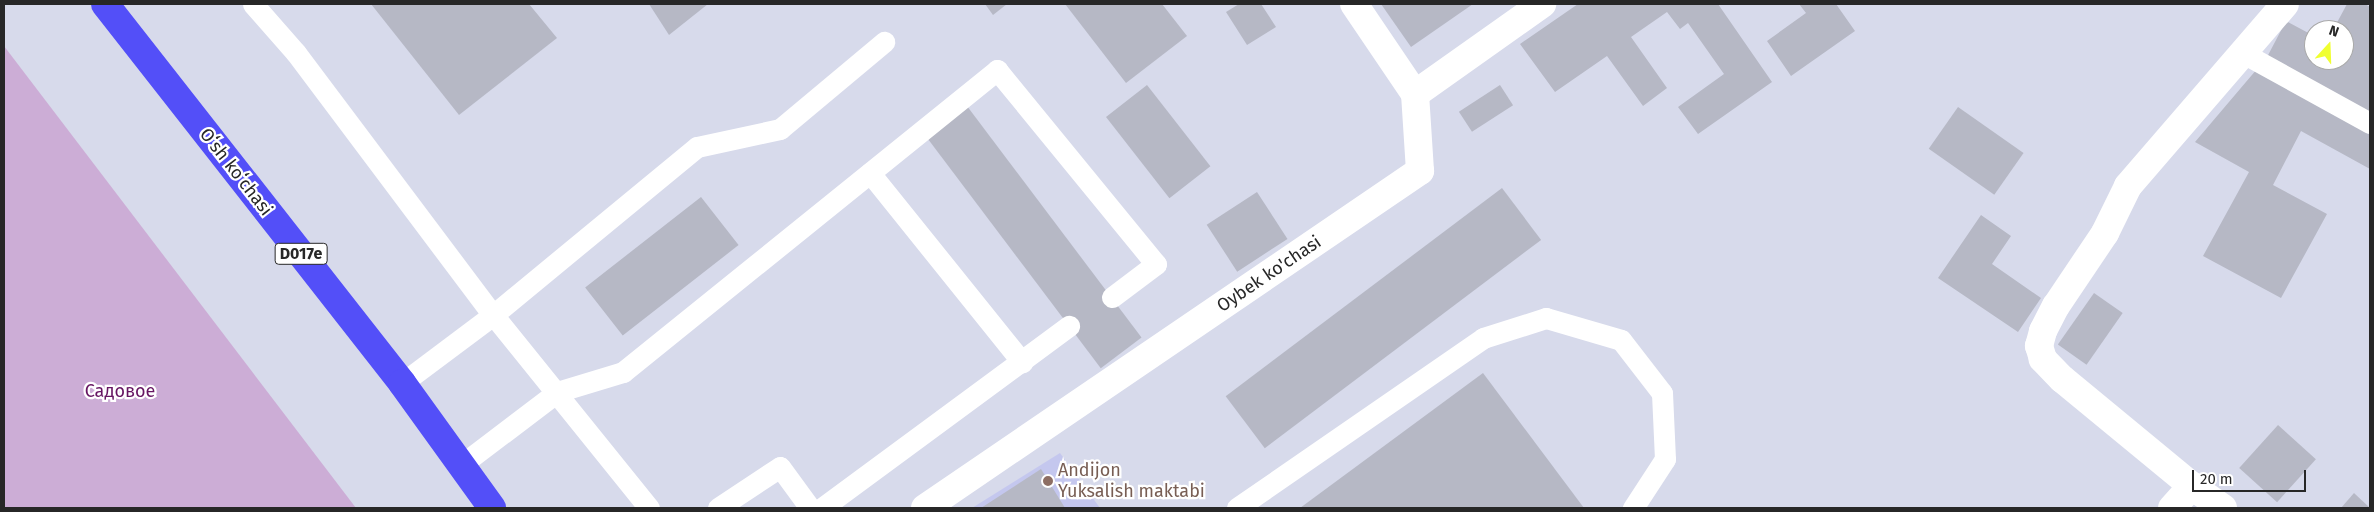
<!DOCTYPE html>
<html>
<head>
<meta charset="utf-8">
<style>
  body { margin:0 }
  #map { position:relative; width:2374px; height:512px; overflow:hidden; background:#d7daeb; font-family:"Fira Sans",sans-serif }
  div>[style] { position:absolute }
  .education>* { inset:0; background:#c4c7ee }
  .cemetery>* { inset:0; background:#ccadd6 }
  .building>* { inset:0; background:#b6b8c5; transform-origin:0 0 }
  .service>* { height:21px; margin:-10.5px; padding:0 10.5px; transform-origin:10.5px; border-radius:10.5px; background:#fff }
  .minor>* { height:28px; margin:-14px; padding:0 14px; transform-origin:14px; border-radius:14px; background:#fff }
  .primary>* { height:28px; margin:-14px; padding:0 14px; transform-origin:14px; border-radius:14px; background:#534ff8 }
  .dots>* { width:14px; height:14px; translate:-50% -50%; box-sizing:border-box; border:2px solid #fff; border-radius:50% }
  span { translate:-50% -50%; white-space:nowrap; text-align:center; line-height:1.15; -webkit-text-stroke:4.5px #fff; paint-order:stroke }
  .shield-label span { padding:1px 4px; background:#fff; border:1px solid; border-radius:4px; -webkit-text-stroke-width:0 }
  .shield-label { font-size:16px; color:#272727; font-weight:700 }
  .street-label { font-size:18px; color:#272727 }
  .park-label { font-size:18px; color:#661562 }
  .education-label { font-size:18px; color:#785e54 }
  .left { translate:0 -50%; text-align:left }
  .frame { position:absolute; inset:0; border:5px solid #272727; pointer-events:none }
  .north { position:absolute; left:2304px; top:20px; width:50px; height:50px; box-sizing:border-box; background:#fff; border:1px solid #a9a9a9; border-radius:50%; rotate:20deg; font-size:14px; font-weight:700; line-height:20px; text-align:center; color:#272727 }
  .north::after { content:''; display:block; margin:auto; width:18px; height:22px; background:#f0ff30; clip-path:polygon(50% 0,100% 100%,50% 72%,0 100%) }
  .scale { position:absolute; left:2192px; top:470px; width:114px; height:22px; box-sizing:border-box; border:2px solid #272727; border-top:0; padding-left:6px; font-size:15px; line-height:18px; white-space:nowrap; color:#272727; -webkit-text-stroke:4px #fff; paint-order:stroke }
</style>
</head>
<body>
<div id="map">
  <div class="education">
    <div style="clip-path:polygon(1060px 453px,1100px 508px,972px 508px)"></div>
  </div>
  <div class="cemetery">
    <div style="clip-path:polygon(4px 46px,356px 508px,4px 508px)"></div>
  </div>
  <div class="building">
    <div style="clip-path:polygon(371px 4px,529px 4px,557px 38px,459px 115px)"></div>
    <div style="clip-path:polygon(649px 4px,708px 4px,669px 35px)"></div>
    <div style="clip-path:polygon(985px 4px,1007px 4px,993px 15px)"></div>
    <div style="clip-path:polygon(1065px 4px,1162px 4px,1187px 36px,1126px 83px)"></div>
    <div style="clip-path:polygon(1239px 4px,1261px 4px,1276px 27px,1247px 45px,1226px 12px)"></div>
    <div style="clip-path:polygon(1381px 4px,1473px 4px,1411px 47px)"></div>
    <div style="clip-path:polygon(1578px 4px,1718px 4px,1772px 82px,1698px 134px,1678px 107px,1724px 74px,1688px 23px,1680px 29px,1667px 12px,1631px 37px,1667px 88px,1643px 106px,1607px 56px,1555px 92px,1520px 44px)"></div>
    <div style="clip-path:polygon(1799px 4px,1836px 4px,1855px 31px,1791px 76px,1767px 41px,1806px 13px)"></div>
    <div style="clip-path:polygon(2347px 4px,2365px 4px,2370px 7px,2370px 115px,2266px 59px,2286px 21px,2314px 36px,2314px 60px,2344px 60px,2344px 30px,2333px 30px)"></div>
    <div style="clip-path:polygon(2257px 69px,2370px 131px,2370px 169px,2301px 131px,2273px 185px,2327px 214px,2281px 298px,2203px 256px,2249px 172px,2195px 142px)"></div>
    <div style="left:1147px;top:85px;width:103px;height:52px;rotate:52deg"></div>
    <div style="left:1500px;top:85px;width:24px;height:49px;rotate:57deg"></div>
    <div style="left:967px;top:106px;width:290px;height:51px;rotate:53deg"></div>
    <div style="left:1958px;top:107px;width:80px;height:51px;rotate:35deg"></div>
    <div style="left:1502px;top:188px;width:65px;height:346px;rotate:53deg"></div>
    <div style="left:1257px;top:192px;width:56px;height:60px;rotate:57deg"></div>
    <div style="left:701px;top:197px;width:61px;height:147px;rotate:52deg"></div>
    <div style="clip-path:polygon(1981px 215px,2011px 236px,1992px 264px,2041px 298px,2018px 332px,1938px 278px)"></div>
    <div style="left:2094px;top:293px;width:35px;height:63px;rotate:35deg"></div>
    <div style="clip-path:polygon(1483px 373px,1584px 508px,1300px 508px)"></div>
    <div style="left:2278px;top:425px;width:51px;height:58px;rotate:42deg"></div>
    <div style="clip-path:polygon(1041px 469px,1065px 508px,981px 508px)"></div>
    <div style="clip-path:polygon(2354px 493px,2370px 508px,2341px 508px)"></div>
  </div>
  <div class="service">
    <div style="left:253px;top:4px;width:65px;rotate:48.7deg"></div>
    <div style="left:296px;top:53px;width:328px;rotate:53.1deg"></div>
    <div style="left:493px;top:315px;width:114px;rotate:143.2deg"></div>
    <div style="left:2243px;top:53px;width:145px;rotate:28.9deg"></div>
    <div style="left:870px;top:173px;width:243px;rotate:51.2deg"></div>
    <div style="left:461px;top:465px;width:121px;rotate:-37.2deg"></div>
    <div style="left:557px;top:392px;width:69px;rotate:-16.9deg"></div>
    <div style="left:623px;top:372px;width:481px;rotate:-38.9deg"></div>
    <div style="left:997px;top:70px;width:251px;rotate:50.7deg"></div>
    <div style="left:1156px;top:264px;width:55px;rotate:143.1deg"></div>
    <div style="left:649px;top:508px;width:248px;rotate:-128.9deg"></div>
    <div style="left:493px;top:315px;width:264px;rotate:-39.5deg"></div>
    <div style="left:697px;top:147px;width:85px;rotate:-12.2deg"></div>
    <div style="left:780px;top:129px;width:136px;rotate:-39.9deg"></div>
    <div style="left:718px;top:508px;width:74px;rotate:-33.5deg"></div>
    <div style="left:780px;top:467px;width:51px;rotate:53.8deg"></div>
    <div style="left:822px;top:508px;width:307px;rotate:-36.4deg"></div>
    <div style="left:1237px;top:508px;width:299px;rotate:-34.6deg"></div>
    <div style="left:1483px;top:338px;width:66px;rotate:-17.6deg"></div>
    <div style="left:1546px;top:318px;width:78px;rotate:16.3deg"></div>
    <div style="left:1621px;top:340px;width:67px;rotate:52.3deg"></div>
    <div style="left:1662px;top:393px;width:66px;rotate:87.4deg"></div>
    <div style="left:1665px;top:459px;width:59px;rotate:123.1deg"></div>
  </div>
  <div class="minor">
    <div style="left:1354px;top:4px;width:109px;rotate:55.9deg"></div>
    <div style="left:925px;top:508px;width:599px;rotate:-34.25deg"></div>
    <div style="left:1420px;top:171px;width:77px;rotate:-93.7deg"></div>
    <div style="left:1415px;top:94px;width:156px;rotate:-35.3deg"></div>
    <div style="left:2172px;top:508px;width:30px;rotate:-48deg"></div>
    <div style="left:2223px;top:508px;width:38px;rotate:-145deg"></div>
    <div style="left:2192px;top:486px;width:168px;rotate:-140.5deg"></div>
    <div style="left:2062px;top:379px;width:28px;rotate:-134deg"></div>
    <div style="left:2043px;top:359px;width:14px;rotate:-107deg"></div>
    <div style="left:2039px;top:346px;width:16px;rotate:-75deg"></div>
    <div style="left:2043px;top:331px;width:28px;rotate:-63deg"></div>
    <div style="left:2056px;top:306px;width:88px;rotate:-56.1deg"></div>
    <div style="left:2105px;top:233px;width:52px;rotate:-63.9deg"></div>
    <div style="left:2128px;top:186px;width:240px;rotate:-49.2deg"></div>
  </div>
  <div class="primary">
    <div style="left:105px;top:4px;width:482px;rotate:51.9deg"></div>
    <div style="left:402px;top:383px;width:154px;rotate:54.2deg"></div>
  </div>
  <div class="dots">
    <div style="left:1048px;top:481px;background:#8d6e63"></div>
  </div>
  <div class="shield-label">
    <span style="left:301px;top:254px">D017e</span>
  </div>
  <div class="street-label">
    <span style="left:236px;top:172px;rotate:52deg">Oʻsh koʻchasi</span>
    <span style="left:1269px;top:274px;rotate:-34deg">Oybek ko'chasi</span>
  </div>
  <div class="park-label">
    <span style="left:120px;top:391px">Садовое</span>
  </div>
  <div class="education-label">
    <span class="left" style="left:1058px;top:481px">Andijon<br>Yuksalish maktabi</span>
  </div>
  <div class="frame"></div>
  <div class="north">N</div>
  <div class="scale">20 m</div>
</div>
</body>
</html>
